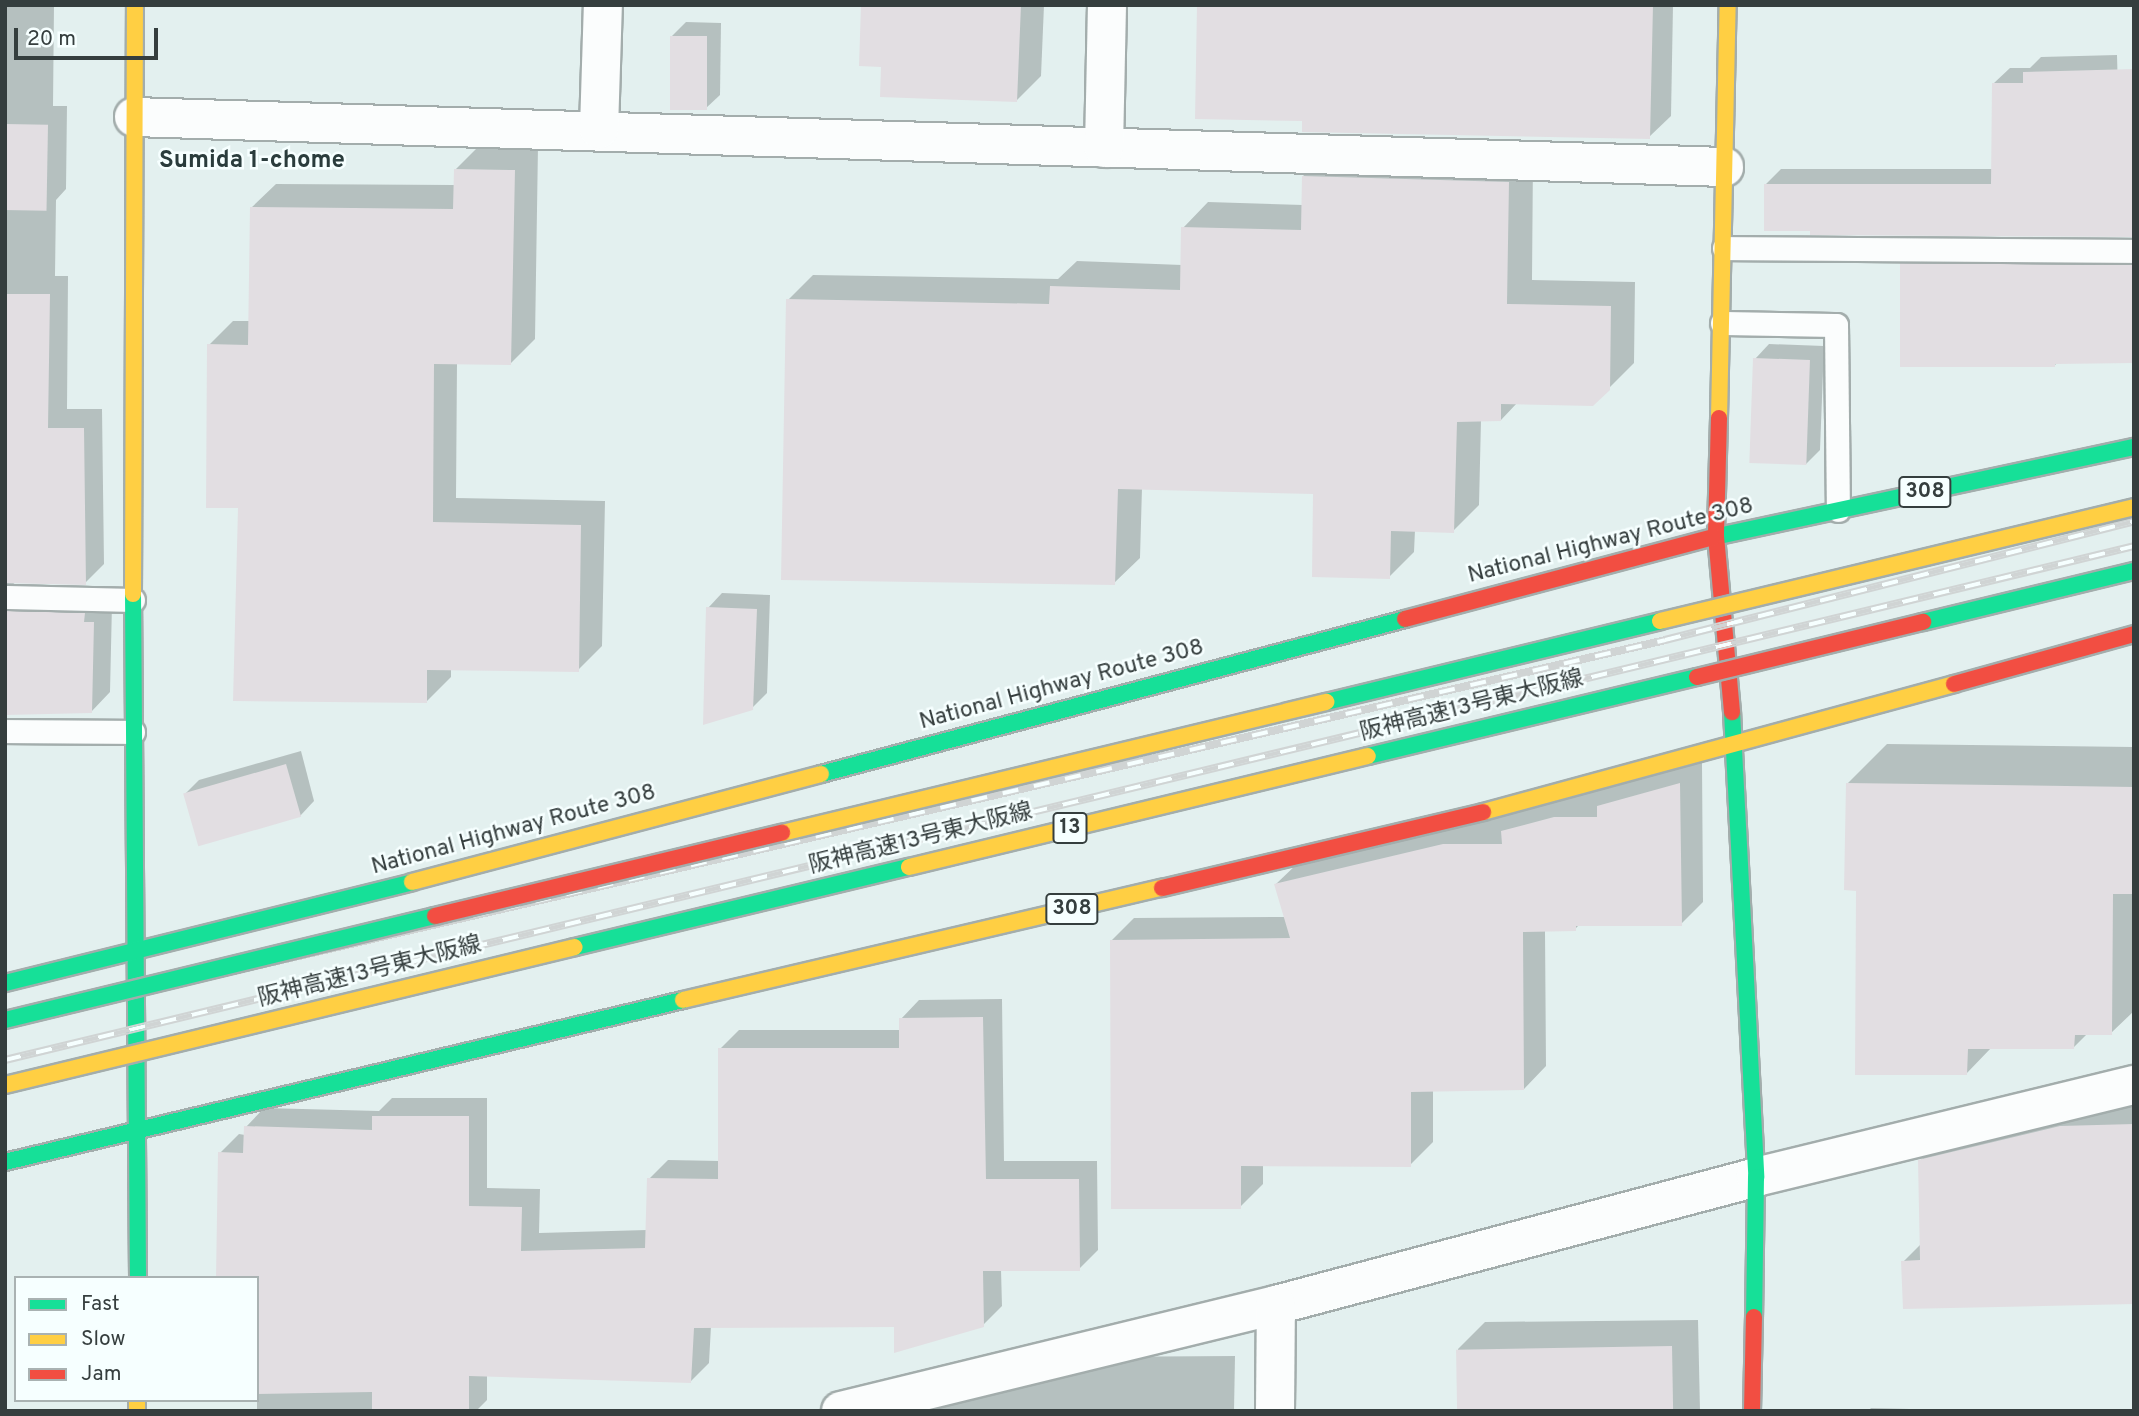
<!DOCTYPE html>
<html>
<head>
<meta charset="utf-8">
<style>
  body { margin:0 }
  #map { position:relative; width:2139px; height:1416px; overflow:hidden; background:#e3f0ef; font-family:Overpass,"Noto Sans JP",sans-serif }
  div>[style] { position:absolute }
  .shadow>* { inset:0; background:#0003 }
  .building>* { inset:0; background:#e2dee2; transform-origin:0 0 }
  .roads { filter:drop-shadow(2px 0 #a3adac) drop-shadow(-2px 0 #a3adac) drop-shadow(0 2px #a3adac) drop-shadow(0 -2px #a3adac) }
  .lane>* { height:23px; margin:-11.5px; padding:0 11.5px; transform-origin:11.5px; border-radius:11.5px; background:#fbfdfd }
  .street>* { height:38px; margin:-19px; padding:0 19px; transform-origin:19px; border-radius:19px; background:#fbfdfd }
  .fast>* { height:16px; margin:-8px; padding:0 8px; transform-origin:8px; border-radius:8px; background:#16e098 }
  .slow>* { height:16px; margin:-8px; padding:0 8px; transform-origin:8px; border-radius:8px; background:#ffcf43 }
  .jam>* { height:16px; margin:-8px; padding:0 8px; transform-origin:8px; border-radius:8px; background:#f24e42 }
  .rail>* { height:8px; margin-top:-4px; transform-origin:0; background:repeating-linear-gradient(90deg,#f6ffff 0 16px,#d0d4d4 0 32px); box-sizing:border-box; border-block:2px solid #d0d4d4 }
  .bridges { filter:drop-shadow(2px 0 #a3adac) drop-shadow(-2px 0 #a3adac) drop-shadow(0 2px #a3adac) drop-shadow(0 -2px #a3adac) }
  .fast-bridge>* { height:16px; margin:-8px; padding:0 8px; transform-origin:8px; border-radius:8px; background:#16e098 }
  .slow-bridge>* { height:16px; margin:-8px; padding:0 8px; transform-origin:8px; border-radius:8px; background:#ffcf43 }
  .jam-bridge>* { height:16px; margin:-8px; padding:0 8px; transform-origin:8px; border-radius:8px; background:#f24e42 }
  span { translate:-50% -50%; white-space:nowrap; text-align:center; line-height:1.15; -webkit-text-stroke:5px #f6ffff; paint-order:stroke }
  .shield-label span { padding:2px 5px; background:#f6ffff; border:2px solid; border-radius:5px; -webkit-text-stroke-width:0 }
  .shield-label { font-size:21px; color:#353e3e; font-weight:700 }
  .street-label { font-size:23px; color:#353e3e }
  .neighbourhood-label { font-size:24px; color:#2a3c3c; font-weight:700 }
  .frame { position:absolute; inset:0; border:7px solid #353e3e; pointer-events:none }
  .legend { position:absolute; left:14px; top:1276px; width:245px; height:126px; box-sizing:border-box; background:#f6ffff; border:2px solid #a9b2b2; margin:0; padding:9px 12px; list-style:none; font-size:21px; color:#353e3e }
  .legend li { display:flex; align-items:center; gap:14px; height:35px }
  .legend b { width:35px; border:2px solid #a9b2b2 }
  .scale { position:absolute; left:14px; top:28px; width:144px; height:32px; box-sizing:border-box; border:4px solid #353e3e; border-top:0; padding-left:9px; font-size:21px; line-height:24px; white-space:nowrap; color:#353e3e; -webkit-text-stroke:5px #f6ffff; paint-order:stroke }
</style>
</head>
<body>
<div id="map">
  <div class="shadow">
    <div style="clip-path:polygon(5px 5px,54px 5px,53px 106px,67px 106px,66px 189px,56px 200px,55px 276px,68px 276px,67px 409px,102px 409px,104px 564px,85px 583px,11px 581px,24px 592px,112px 604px,110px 692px,91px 712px,5px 713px)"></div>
    <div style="clip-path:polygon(862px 5px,1044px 5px,1041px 76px,1016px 101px,883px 66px)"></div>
    <div style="clip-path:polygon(1198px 5px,1673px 5px,1671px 116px,1649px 137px,1304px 120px)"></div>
    <div style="clip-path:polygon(686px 22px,721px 23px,720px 95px,705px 109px,672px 36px)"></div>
    <div style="clip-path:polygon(2117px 55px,2120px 164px,1811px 229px,1765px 185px,1781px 169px,1993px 169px,1994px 83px,2010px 68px,2030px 68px,2041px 57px)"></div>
    <div style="clip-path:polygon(480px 145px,538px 146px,535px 339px,511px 363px,457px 363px,456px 498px,605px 501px,602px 646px,578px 670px,451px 668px,451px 677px,427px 701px,240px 506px,209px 345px,233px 321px,250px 321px,251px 208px,276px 184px,455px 185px,455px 170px)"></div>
    <div style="clip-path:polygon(1329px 151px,1533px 158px,1532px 280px,1635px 282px,1634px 363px,1608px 389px,1518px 402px,1501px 420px,1481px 420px,1479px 505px,1453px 531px,1415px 530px,1414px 552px,1389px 577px,1315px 492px,1142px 488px,1140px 558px,1114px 583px,788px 300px,813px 275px,1058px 279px,1077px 261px,1182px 265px,1183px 228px,1208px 202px,1303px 205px,1303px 176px)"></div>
    <div style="clip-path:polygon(1917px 249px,2134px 250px,2134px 362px,2057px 363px,2054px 366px,1902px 264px)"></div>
    <div style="clip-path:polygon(1769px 344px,1824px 346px,1820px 450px,1806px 464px,1755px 359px)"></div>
    <div style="clip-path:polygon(722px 593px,770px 595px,767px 693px,752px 708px,708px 608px)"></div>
    <div style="clip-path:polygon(1887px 744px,2134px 747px,2134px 1011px,2111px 1033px,2088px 1033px,2074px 1047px,1992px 1047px,1966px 1074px,1858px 889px,1847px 784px)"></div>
    <div style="clip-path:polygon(301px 751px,314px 801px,300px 816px,185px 794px,199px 780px)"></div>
    <div style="clip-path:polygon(1702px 762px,1703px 902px,1681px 924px,1580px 924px,1575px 929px,1545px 930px,1546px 1066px,1524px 1089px,1433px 1090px,1433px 1142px,1410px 1165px,1263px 1164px,1263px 1184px,1240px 1207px,1112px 940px,1134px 918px,1286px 917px,1276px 884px,1299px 862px)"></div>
    <div style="clip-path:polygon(1002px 999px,1004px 1161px,1097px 1161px,1098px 1250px,1079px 1269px,1001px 1269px,1002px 1306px,983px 1325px,711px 1326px,709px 1363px,690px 1382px,487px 1374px,487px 1400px,476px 1411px,257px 1411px,257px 1278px,220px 1153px,239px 1134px,245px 1135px,246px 1127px,264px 1108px,379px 1111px,392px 1098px,487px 1098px,487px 1188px,540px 1189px,539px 1233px,647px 1230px,649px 1179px,668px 1160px,720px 1161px,720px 1049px,739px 1030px,901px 1030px,901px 1019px,919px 1000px)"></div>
    <div style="clip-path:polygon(2134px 1098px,2134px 1302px,1903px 1262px,1922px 1243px,1920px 1161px,1947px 1133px)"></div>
    <div style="clip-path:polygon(1698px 1320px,1700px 1411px,1459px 1411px,1458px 1349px,1485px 1322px)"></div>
    <div style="clip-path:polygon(1235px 1356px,1234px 1411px,916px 1411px,1081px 1357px)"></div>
    <div style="clip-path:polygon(1871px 1408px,1949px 1410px,1949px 1411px,1868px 1411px)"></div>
  </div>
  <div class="building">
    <div style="clip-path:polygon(861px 5px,1021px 5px,1017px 102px,880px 97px,881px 67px,859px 66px)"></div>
    <div style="clip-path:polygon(1197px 5px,1653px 5px,1650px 139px,1302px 132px,1302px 121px,1195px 119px)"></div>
    <div style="left:670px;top:36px;width:37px;height:74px"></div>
    <div style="clip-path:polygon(2134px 69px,2134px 237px,1810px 235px,1810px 231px,1764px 231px,1764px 184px,1991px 184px,1992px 83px,2023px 83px,2023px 72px)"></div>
    <div style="left:5px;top:124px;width:43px;height:86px;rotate:1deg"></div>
    <div style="clip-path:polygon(454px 169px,515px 170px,511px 365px,434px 364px,433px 522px,581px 525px,579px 672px,427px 670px,427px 703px,233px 701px,238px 508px,206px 508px,207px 344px,248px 345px,250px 207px,453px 209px)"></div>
    <div style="clip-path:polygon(1302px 176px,1509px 182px,1507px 304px,1611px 306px,1610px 390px,1593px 406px,1501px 404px,1501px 421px,1457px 422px,1454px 533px,1391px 531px,1390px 579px,1312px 577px,1313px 494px,1118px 489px,1115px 585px,781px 580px,786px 299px,1049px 304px,1050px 286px,1180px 290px,1181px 227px,1301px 230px)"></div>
    <div style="clip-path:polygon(1900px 263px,2134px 265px,2134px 363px,2055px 364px,2055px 367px,1900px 367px)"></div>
    <div style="clip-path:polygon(5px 294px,50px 294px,48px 428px,84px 428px,86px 585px,5px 583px)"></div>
    <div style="left:1753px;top:358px;width:57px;height:105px;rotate:2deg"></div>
    <div style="clip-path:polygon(706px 607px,757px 609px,753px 710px,703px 725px)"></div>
    <div style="clip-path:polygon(5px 611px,85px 613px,84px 622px,94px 622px,92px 713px,5px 715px)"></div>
    <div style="left:286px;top:764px;width:55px;height:107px;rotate:74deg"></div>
    <div style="clip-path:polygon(1680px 783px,1682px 926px,1576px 926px,1576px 931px,1523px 932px,1524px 1090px,1411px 1092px,1411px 1167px,1241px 1166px,1241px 1209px,1111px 1209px,1110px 940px,1290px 938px,1274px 884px,1443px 844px,1502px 844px,1501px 831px,1554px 817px,1597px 817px,1597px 806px)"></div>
    <div style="clip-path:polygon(1846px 783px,2134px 787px,2134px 894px,2113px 894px,2112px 1035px,2075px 1035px,2074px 1049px,1968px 1049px,1967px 1075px,1855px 1075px,1856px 891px,1844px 890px)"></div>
    <div style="clip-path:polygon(983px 1017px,986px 1179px,1079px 1179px,1080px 1271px,983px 1271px,984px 1327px,894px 1353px,894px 1327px,694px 1328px,691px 1383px,469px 1376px,469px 1411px,372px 1411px,372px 1392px,257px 1394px,257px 1278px,216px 1278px,218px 1152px,243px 1153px,244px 1126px,372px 1130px,372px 1116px,469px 1116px,469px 1206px,522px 1207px,521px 1251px,645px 1248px,647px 1178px,718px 1179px,718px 1048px,899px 1048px,899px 1018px)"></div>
    <div style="clip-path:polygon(2134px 1124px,2134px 1304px,1903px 1309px,1901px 1261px,1920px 1260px,1918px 1160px,2060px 1126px)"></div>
    <div style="left:1672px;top:1346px;width:65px;height:216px;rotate:89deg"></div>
  </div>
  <div class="roads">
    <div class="lane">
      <div style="left:1724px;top:248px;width:410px;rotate:0.4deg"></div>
      <div style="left:1722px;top:323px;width:114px;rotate:1deg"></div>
      <div style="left:1836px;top:325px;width:185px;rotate:89.4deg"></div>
      <div style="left:5px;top:597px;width:128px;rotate:1.3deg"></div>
      <div style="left:5px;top:731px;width:128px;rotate:0.4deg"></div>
    </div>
    <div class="street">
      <div style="left:134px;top:117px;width:1591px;rotate:1.8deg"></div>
      <div style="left:599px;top:129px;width:124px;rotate:-88.2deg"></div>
      <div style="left:1104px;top:148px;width:143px;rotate:-88.8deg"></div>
      <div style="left:841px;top:1411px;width:448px;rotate:-13.7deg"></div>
      <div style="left:1276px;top:1305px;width:497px;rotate:-14.9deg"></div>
      <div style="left:1756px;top:1177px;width:389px;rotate:-13.7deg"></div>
      <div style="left:1275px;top:1411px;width:106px;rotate:-89.5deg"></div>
    </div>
    <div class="fast">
      <div style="left:1714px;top:537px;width:430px;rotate:-12.1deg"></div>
      <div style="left:133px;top:594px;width:684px;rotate:89.58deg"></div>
      <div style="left:1732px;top:712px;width:466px;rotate:87deg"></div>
      <div style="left:1756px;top:1177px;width:140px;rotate:90.8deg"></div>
      <div style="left:821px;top:774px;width:604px;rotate:-14.86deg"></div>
      <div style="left:5px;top:983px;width:419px;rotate:-13.9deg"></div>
      <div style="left:5px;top:1162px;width:697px;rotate:-13.44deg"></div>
    </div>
    <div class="slow">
      <div style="left:1719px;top:418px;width:413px;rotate:-88.8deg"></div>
      <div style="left:133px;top:594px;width:589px;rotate:-89.81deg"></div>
      <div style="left:1483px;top:812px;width:488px;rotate:-15.2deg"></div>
      <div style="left:412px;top:882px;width:423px;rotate:-14.8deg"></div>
      <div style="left:683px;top:1000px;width:492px;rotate:-13.2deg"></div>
      <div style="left:137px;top:1400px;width:11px;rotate:90deg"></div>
    </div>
    <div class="jam">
      <div style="left:1719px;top:418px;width:118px;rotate:91.5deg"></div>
      <div style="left:1716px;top:536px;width:177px;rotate:84.8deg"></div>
      <div style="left:1405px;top:619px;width:320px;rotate:-14.9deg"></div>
      <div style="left:1954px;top:684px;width:187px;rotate:-15.5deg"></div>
      <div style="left:1162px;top:888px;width:330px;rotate:-13.3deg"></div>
      <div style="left:1752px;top:1411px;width:94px;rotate:-88.8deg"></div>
    </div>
  </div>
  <div class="rail">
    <div style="left:5px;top:1024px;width:1704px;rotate:-13.02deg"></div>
    <div style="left:1665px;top:640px;width:484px;rotate:-14.2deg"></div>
    <div style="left:5px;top:1060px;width:2190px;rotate:-13.57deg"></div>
  </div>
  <div class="bridges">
    <div class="fast-bridge">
      <div style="left:1923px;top:622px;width:217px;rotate:-13.6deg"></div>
      <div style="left:1326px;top:702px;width:344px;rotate:-13.6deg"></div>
      <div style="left:1368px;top:756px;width:338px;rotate:-13.5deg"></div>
      <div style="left:575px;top:947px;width:343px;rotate:-13.5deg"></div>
      <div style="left:5px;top:1020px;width:442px;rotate:-13.6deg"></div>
    </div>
    <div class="slow-bridge">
      <div style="left:1660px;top:621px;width:488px;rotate:-13.5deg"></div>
      <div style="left:782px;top:833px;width:560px;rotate:-13.54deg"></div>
      <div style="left:909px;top:867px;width:472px;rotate:-13.6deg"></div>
      <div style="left:5px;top:1085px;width:586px;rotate:-13.61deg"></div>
    </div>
    <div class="jam-bridge">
      <div style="left:1697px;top:677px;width:233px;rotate:-13.7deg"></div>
      <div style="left:435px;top:916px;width:357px;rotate:-13.5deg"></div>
    </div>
  </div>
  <div class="shield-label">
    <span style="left:1925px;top:492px">308</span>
    <span style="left:1070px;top:828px">13</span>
    <span style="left:1072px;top:909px">308</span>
  </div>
  <div class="street-label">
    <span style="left:1611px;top:542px;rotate:-14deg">National Highway Route 308</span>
    <span style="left:1062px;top:686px;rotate:-15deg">National Highway Route 308</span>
    <span style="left:1472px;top:707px;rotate:-14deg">阪神高速13号東大阪線</span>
    <span style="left:514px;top:831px;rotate:-15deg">National Highway Route 308</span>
    <span style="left:921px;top:840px;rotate:-14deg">阪神高速13号東大阪線</span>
    <span style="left:370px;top:973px;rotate:-14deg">阪神高速13号東大阪線</span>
  </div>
  <div class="neighbourhood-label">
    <span style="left:252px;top:162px">Sumida 1-chome</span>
  </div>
  <div class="frame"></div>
  <ul class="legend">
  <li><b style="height:9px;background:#16e098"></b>Fast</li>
  <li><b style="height:9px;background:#ffcf43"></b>Slow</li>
  <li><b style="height:9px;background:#f24e42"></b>Jam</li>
  </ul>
  <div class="scale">20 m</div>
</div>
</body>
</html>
